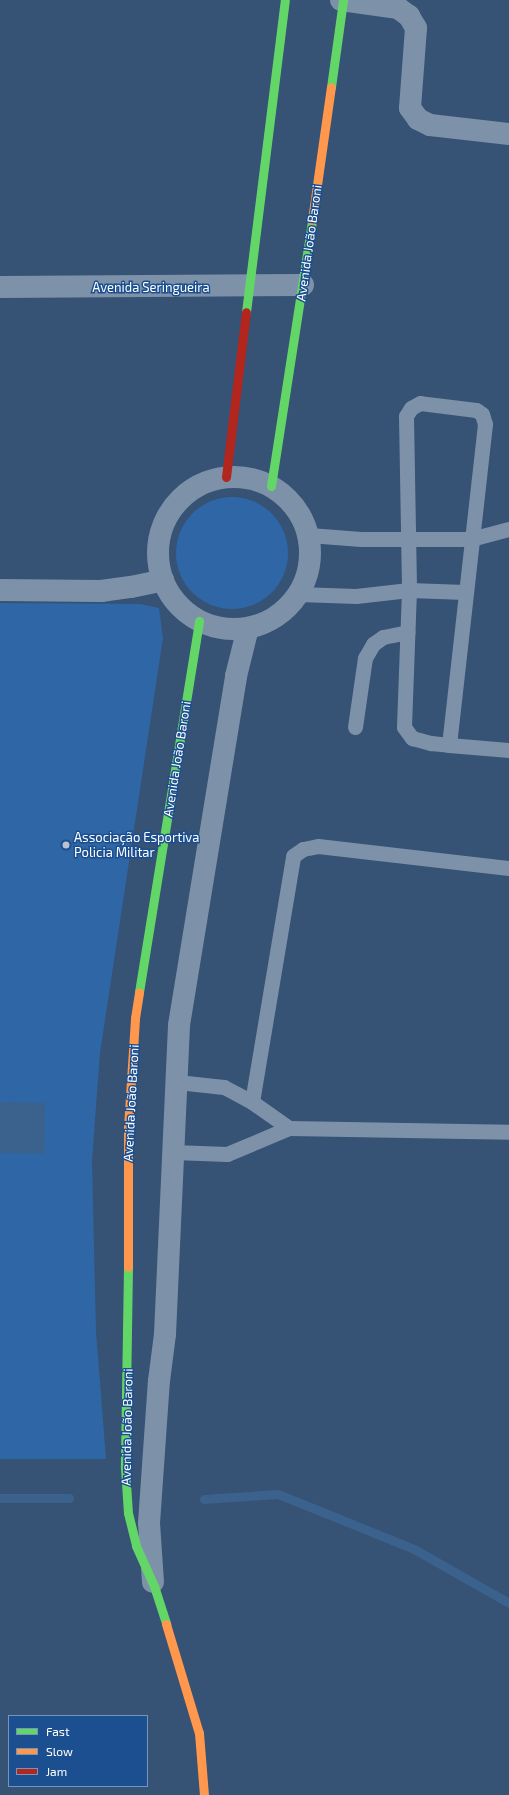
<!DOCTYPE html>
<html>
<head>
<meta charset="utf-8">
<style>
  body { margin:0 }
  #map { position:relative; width:509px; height:1795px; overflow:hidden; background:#365274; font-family:"Exo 2",sans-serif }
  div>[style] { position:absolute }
  .green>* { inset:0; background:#2f66a5 }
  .round { border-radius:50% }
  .water>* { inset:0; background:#3b618d; transform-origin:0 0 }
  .stream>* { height:9px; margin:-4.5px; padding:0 4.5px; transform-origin:4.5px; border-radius:4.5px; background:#3b618d }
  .lane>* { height:15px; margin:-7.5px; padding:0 7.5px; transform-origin:7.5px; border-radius:7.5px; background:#7d92a8 }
  .street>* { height:22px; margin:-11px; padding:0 11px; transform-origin:11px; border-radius:11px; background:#7d92a8 }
  .street>.ring { margin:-11px; padding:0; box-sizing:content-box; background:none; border:22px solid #7d92a8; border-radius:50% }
  .fast>* { height:9px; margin:-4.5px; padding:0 4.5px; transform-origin:4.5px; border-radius:4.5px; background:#63d668 }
  .slow>* { height:9px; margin:-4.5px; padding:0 4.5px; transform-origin:4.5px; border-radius:4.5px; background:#ff974d }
  .jam>* { height:9px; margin:-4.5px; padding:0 4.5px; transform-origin:4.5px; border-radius:4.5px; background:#b3261e }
  .dots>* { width:11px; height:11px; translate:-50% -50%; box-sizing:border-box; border:2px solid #1b4f8f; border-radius:50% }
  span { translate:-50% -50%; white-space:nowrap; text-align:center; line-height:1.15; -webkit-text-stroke:3px #1b4f8f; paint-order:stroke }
  .street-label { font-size:13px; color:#fff }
  .poi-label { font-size:13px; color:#fff }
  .left { translate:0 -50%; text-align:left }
  .legend { position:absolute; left:8px; top:1715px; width:140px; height:72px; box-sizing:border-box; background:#1b4f8f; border:1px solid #7695bc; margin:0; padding:5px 7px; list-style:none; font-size:12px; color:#fff }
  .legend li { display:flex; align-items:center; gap:8px; height:20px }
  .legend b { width:20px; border:1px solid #7695bc }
</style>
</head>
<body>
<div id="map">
  <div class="green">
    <div class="round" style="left:176px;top:497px;width:112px;height:112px"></div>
    <div style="clip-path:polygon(0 603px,140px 604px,159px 608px,163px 638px,100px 1053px,92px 1161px,96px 1331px,106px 1459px,0 1459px)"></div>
  </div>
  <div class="water">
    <div style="left:0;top:1102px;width:45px;height:51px;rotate:1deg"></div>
  </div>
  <div class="stream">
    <div style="left:0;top:1498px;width:69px"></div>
    <div style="left:204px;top:1499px;width:74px;rotate:-3.9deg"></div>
    <div style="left:278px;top:1494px;width:147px;rotate:22deg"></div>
    <div style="left:414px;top:1549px;width:109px;rotate:29.6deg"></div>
  </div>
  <div class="lane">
    <div style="left:309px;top:535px;width:52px;rotate:4.4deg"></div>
    <div style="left:361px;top:539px;width:110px"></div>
    <div style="left:471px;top:539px;width:39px;rotate:-15deg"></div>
    <div style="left:298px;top:594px;width:58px;rotate:2deg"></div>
    <div style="left:356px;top:596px;width:53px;rotate:-6.5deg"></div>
    <div style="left:409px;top:590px;width:56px;rotate:2deg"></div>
    <div style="left:355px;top:727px;width:70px;rotate:-81.8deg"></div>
    <div style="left:365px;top:658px;width:16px;rotate:-60deg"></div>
    <div style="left:373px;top:644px;width:12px;rotate:-35deg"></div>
    <div style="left:383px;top:637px;width:25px;rotate:-11deg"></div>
    <div style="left:449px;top:745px;width:323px;rotate:-83.6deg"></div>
    <div style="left:485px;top:424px;width:10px;rotate:-107deg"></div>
    <div style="left:482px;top:414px;width:7px;rotate:-146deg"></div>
    <div style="left:476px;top:410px;width:56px;rotate:-172.9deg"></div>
    <div style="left:420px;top:403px;width:10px;rotate:151deg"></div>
    <div style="left:411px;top:408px;width:9px;rotate:122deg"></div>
    <div style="left:406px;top:416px;width:174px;rotate:89deg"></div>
    <div style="left:409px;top:590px;width:137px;rotate:92.1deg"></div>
    <div style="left:404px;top:727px;width:14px;rotate:54deg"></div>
    <div style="left:412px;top:738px;width:20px;rotate:15deg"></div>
    <div style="left:431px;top:743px;width:18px;rotate:6deg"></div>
    <div style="left:449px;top:745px;width:60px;rotate:4.8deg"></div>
    <div style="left:177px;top:1082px;width:47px;rotate:6.1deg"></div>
    <div style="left:224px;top:1087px;width:32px;rotate:28deg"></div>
    <div style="left:252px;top:1102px;width:45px;rotate:35.1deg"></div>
    <div style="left:252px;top:1102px;width:249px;rotate:-80.5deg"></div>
    <div style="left:293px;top:856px;width:12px;rotate:-35deg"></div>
    <div style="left:303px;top:849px;width:15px;rotate:-11deg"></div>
    <div style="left:318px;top:846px;width:192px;rotate:6.6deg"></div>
    <div style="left:173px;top:1152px;width:54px;rotate:2.1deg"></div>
    <div style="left:227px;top:1154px;width:67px;rotate:-22.8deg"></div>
    <div style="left:289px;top:1128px;width:220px;rotate:1deg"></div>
  </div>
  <div class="street">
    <div style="left:341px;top:0;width:58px;rotate:8deg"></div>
    <div style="left:398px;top:8px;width:14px;rotate:36deg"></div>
    <div style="left:409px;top:16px;width:14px;rotate:60deg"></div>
    <div style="left:416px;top:28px;width:80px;rotate:94.3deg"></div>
    <div style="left:410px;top:108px;width:14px;rotate:54deg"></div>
    <div style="left:418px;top:119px;width:13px;rotate:27deg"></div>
    <div style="left:430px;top:125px;width:80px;rotate:6.5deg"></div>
    <div style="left:0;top:287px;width:303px;rotate:-0.4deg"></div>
    <div class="ring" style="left:158px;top:477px;width:130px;height:130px"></div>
    <div style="left:0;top:590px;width:101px;rotate:0.6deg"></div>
    <div style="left:101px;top:591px;width:30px;rotate:-8deg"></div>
    <div style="left:131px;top:587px;width:33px;rotate:-12deg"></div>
    <div style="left:153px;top:1582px;width:59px;rotate:-93.9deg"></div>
    <div style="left:149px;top:1523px;width:142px;rotate:-86deg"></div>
    <div style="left:159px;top:1381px;width:47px;rotate:-82.7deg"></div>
    <div style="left:165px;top:1334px;width:309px;rotate:-87.4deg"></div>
    <div style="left:179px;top:1025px;width:354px;rotate:-80.7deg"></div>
    <div style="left:236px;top:676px;width:49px;rotate:-76deg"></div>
  </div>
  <div class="fast">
    <div style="left:331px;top:87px;width:88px;rotate:-82.1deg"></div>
    <div style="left:246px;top:312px;width:314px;rotate:-82.9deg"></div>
    <div style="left:271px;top:486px;width:269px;rotate:-81.2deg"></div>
    <div style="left:139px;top:992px;width:376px;rotate:-80.8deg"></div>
    <div style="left:128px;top:1267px;width:201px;rotate:90.9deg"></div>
    <div style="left:125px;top:1468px;width:45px;rotate:86.2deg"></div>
    <div style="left:128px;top:1513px;width:34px;rotate:76deg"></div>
    <div style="left:136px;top:1546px;width:44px;rotate:65.8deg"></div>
    <div style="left:154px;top:1586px;width:40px;rotate:72deg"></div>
  </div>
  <div class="slow">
    <div style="left:312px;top:220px;width:134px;rotate:-81.9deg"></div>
    <div style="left:128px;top:1267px;width:140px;rotate:-90deg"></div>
    <div style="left:128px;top:1127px;width:109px;rotate:-86.3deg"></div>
    <div style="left:135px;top:1018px;width:26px;rotate:-81deg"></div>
    <div style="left:166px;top:1624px;width:114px;rotate:73.2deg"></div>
    <div style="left:199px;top:1733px;width:62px;rotate:85.4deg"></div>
  </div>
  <div class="jam">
    <div style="left:226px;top:477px;width:166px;rotate:-83.1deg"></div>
  </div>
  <div class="dots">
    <div style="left:66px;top:845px;background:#b9c2ce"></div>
  </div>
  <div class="street-label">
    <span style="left:309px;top:243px;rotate:-82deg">Avenida João Baroni</span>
    <span style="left:151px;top:287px">Avenida Seringueira</span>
    <span style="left:177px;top:759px;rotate:-81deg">Avenida João Baroni</span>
    <span style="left:131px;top:1103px;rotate:-87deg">Avenida João Baroni</span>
    <span style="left:127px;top:1427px;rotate:-89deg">Avenida João Baroni</span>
  </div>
  <div class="poi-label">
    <span class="left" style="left:74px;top:845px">Associação Esportiva<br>Policia Militar</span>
  </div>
  <ul class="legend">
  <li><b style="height:5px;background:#63d668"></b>Fast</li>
  <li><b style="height:5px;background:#ff974d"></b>Slow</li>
  <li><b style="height:5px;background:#b3261e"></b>Jam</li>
  </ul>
</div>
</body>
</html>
